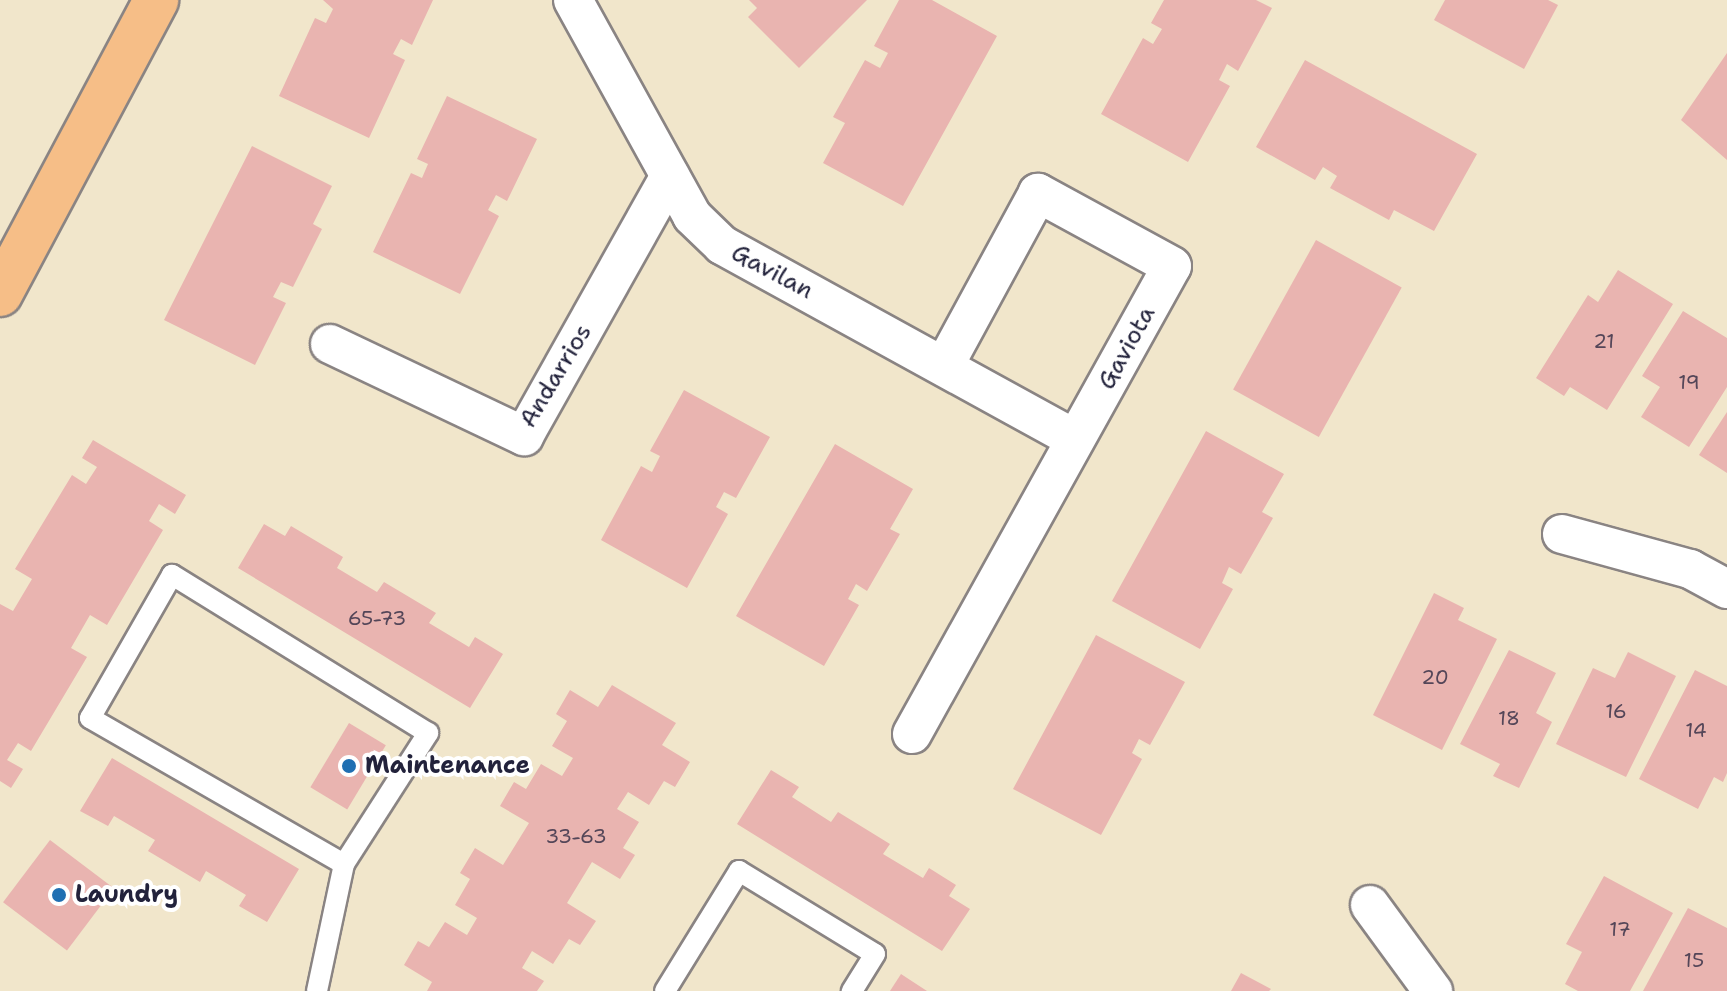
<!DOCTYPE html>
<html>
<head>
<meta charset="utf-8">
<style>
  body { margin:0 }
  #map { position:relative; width:1727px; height:991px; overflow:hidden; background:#f1e6cb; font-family:"Shantell Sans",sans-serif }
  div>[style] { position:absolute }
  .building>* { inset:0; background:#e9b4b0; transform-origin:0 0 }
  .roads { filter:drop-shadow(2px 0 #8a8483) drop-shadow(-2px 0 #8a8483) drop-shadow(0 2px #8a8483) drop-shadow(0 -2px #8a8483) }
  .lane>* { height:20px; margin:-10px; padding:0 10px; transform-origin:10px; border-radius:10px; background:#fff }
  .street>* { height:38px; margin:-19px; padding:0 19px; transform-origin:19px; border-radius:19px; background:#fff }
  .primary>* { height:44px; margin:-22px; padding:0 22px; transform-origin:22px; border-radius:22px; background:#f6be87 }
  .dots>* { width:22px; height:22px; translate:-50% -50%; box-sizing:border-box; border:4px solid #fff; border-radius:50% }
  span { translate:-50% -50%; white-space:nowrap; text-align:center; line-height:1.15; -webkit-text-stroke:8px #fff; paint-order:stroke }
  .number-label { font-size:20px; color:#544658 }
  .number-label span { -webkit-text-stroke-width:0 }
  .street-label { font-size:24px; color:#22223b }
  .poi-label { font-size:24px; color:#22223b; font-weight:700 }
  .left { translate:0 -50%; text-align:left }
</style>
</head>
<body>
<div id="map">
  <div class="building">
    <div style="clip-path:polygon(323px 0,433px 0,412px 45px,401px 39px,393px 54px,405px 60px,369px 138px,279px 96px,315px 18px,326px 23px,333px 9px)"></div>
    <div style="clip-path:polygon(749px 0,867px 0,799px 68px,748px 17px,757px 8px)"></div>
    <div style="clip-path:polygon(899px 0,932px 0,997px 36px,903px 206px,823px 163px,845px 123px,833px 117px,865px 60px,880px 68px,888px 53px,874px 46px)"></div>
    <div style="clip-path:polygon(1164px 0,1256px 0,1272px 8px,1238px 71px,1227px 64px,1219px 80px,1230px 86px,1188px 162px,1101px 114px,1143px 38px,1153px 44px,1162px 29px,1151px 23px)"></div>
    <div style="clip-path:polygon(1445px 0,1548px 0,1558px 5px,1524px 69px,1434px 20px)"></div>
    <div style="clip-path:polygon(1727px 53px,1727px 160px,1681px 120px)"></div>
    <div style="clip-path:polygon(1305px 60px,1477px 154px,1434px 231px,1394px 210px,1389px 220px,1330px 188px,1337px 176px,1323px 167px,1315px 180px,1256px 147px)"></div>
    <div style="clip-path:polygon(447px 96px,537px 139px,507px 201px,496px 195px,488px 210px,499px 216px,460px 294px,373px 252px,411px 173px,422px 178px,428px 164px,417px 159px)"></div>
    <div style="clip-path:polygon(252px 146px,332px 186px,313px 224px,322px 229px,293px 287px,281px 282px,273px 297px,286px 303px,255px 365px,164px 320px)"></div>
    <div style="left:1316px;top:240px;width:98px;height:171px;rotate:29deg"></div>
    <div style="clip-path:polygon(1618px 270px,1673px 304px,1607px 410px,1570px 387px,1564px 396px,1536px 378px,1588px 295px,1598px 302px)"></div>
    <div style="clip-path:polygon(1683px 311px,1727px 338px,1727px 387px,1689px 447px,1641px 417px,1660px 387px,1642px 376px)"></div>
    <div style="clip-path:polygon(684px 390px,770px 437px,736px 498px,724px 492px,716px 507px,728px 514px,687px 588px,601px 540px,641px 466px,652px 472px,660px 456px,650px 451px)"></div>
    <div style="clip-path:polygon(1727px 412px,1727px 473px,1699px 455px)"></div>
    <div style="clip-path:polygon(1206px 431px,1284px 474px,1262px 512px,1273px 518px,1241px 574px,1229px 567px,1222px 583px,1233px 589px,1200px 649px,1112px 601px)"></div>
    <div style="clip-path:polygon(93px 440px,186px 495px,175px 514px,159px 504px,149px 521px,163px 530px,107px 625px,90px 615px,71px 648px,87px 657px,31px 751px,18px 743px,7px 760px,23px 769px,11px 788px,0 781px,0 604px,13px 611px,32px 579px,15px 569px,72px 475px,86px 484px,97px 467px,82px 458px)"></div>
    <div style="clip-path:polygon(835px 444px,913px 489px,890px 529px,900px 534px,867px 591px,856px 584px,848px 599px,859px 605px,824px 666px,736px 616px)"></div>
    <div style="clip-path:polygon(264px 524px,285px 536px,291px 526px,343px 557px,337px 568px,377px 592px,384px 582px,436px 613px,429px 623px,469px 647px,475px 637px,503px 654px,470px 708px,238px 568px)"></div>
    <div style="clip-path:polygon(1434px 593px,1464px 608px,1458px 620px,1497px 639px,1442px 750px,1373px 715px)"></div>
    <div style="clip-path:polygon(1096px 635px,1185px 682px,1150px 745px,1139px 739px,1132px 753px,1142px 759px,1101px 835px,1013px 789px)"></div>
    <div style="clip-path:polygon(1509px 650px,1556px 673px,1536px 713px,1552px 722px,1519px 788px,1493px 776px,1500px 764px,1460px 744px)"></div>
    <div style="clip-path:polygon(1628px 652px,1676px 676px,1626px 777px,1556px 744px,1593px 668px,1615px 678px)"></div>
    <div style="clip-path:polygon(1695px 670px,1727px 686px,1727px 773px,1723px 782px,1714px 777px,1698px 809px,1639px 779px)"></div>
    <div style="clip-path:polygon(612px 685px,676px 723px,662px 745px,690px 762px,675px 787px,664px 781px,649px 805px,628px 792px,617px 809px,639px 822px,623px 848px,635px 855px,620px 879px,592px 862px,567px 903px,596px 921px,580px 945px,569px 939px,553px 964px,532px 951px,522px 968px,544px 981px,537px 991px,427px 991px,432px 982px,404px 965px,418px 941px,429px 947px,445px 922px,467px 935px,477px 918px,455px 905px,470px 879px,460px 873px,475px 848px,503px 865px,529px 823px,500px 806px,514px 782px,526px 789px,541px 764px,562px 776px,573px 758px,552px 746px,567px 721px,556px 714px,570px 690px,598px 707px)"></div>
    <div style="left:349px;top:723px;width:43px;height:75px;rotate:31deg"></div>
    <div style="clip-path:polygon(112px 758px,299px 869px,267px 922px,239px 906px,246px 895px,206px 871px,200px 882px,148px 851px,155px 840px,114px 816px,108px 826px,80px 811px)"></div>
    <div style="clip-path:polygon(771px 770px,799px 787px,792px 797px,831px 822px,838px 812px,890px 844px,883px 854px,923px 878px,929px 868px,956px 885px,949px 896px,970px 909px,942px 951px,737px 824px)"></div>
    <div style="left:50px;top:840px;width:80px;height:78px;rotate:37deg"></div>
    <div style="clip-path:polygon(1604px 876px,1673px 913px,1630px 991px,1578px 991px,1565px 984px,1582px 952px,1566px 944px)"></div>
    <div style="clip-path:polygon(1688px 908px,1727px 928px,1727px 991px,1643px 991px)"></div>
    <div style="clip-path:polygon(1241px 973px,1271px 989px,1269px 991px,1231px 991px)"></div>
    <div style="clip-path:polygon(901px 974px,927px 991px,890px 991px)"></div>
  </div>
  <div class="roads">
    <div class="lane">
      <div style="left:317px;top:991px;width:130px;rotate:-78deg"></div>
      <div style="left:344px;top:864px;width:156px;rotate:-57.3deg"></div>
      <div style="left:428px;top:733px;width:301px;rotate:-148.3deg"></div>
      <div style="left:172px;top:575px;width:165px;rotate:119.8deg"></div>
      <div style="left:90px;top:718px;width:293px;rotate:29.9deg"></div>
      <div style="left:665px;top:991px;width:141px;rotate:-58.3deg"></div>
      <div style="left:739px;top:871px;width:159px;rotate:31.4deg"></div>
      <div style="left:875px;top:954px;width:44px;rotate:121.9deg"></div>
    </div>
    <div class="street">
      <div style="left:573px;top:0;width:247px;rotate:61.1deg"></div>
      <div style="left:692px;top:216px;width:42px;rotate:44deg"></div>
      <div style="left:722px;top:245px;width:403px;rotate:28.8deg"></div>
      <div style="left:330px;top:344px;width:215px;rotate:25.4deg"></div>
      <div style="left:524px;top:436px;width:298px;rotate:-60.7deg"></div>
      <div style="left:1562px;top:534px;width:133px;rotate:15.3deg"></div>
      <div style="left:1690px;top:569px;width:42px;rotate:28.4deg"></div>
      <div style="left:912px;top:734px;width:535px;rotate:-60.95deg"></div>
      <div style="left:1172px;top:266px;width:153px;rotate:-151.4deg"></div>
      <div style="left:1038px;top:193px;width:195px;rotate:118.5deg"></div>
      <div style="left:1370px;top:905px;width:107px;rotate:53.8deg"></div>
    </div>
    <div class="primary">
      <div style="left:0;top:294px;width:333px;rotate:-62deg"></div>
    </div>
  </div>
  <div class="dots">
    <div style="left:349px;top:766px;background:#1f6fb2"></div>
    <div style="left:59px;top:895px;background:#1f6fb2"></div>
  </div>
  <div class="number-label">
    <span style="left:1604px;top:341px">21</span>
    <span style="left:1689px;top:382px">19</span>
    <span style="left:377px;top:618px">65-73</span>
    <span style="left:1435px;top:677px">20</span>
    <span style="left:1616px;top:711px">16</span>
    <span style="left:1509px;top:718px">18</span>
    <span style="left:1696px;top:730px">14</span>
    <span style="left:576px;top:836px">33-63</span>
    <span style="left:1620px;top:929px">17</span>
    <span style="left:1694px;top:960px">15</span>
  </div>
  <div class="street-label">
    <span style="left:772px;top:272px;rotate:28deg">Gavilan</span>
    <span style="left:1127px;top:348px;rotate:-61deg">Gaviota</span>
    <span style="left:556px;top:376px;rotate:-59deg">Andarrios</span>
  </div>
  <div class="poi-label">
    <span class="left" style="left:365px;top:766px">Maintenance</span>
    <span class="left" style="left:75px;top:895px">Laundry</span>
  </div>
</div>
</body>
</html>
